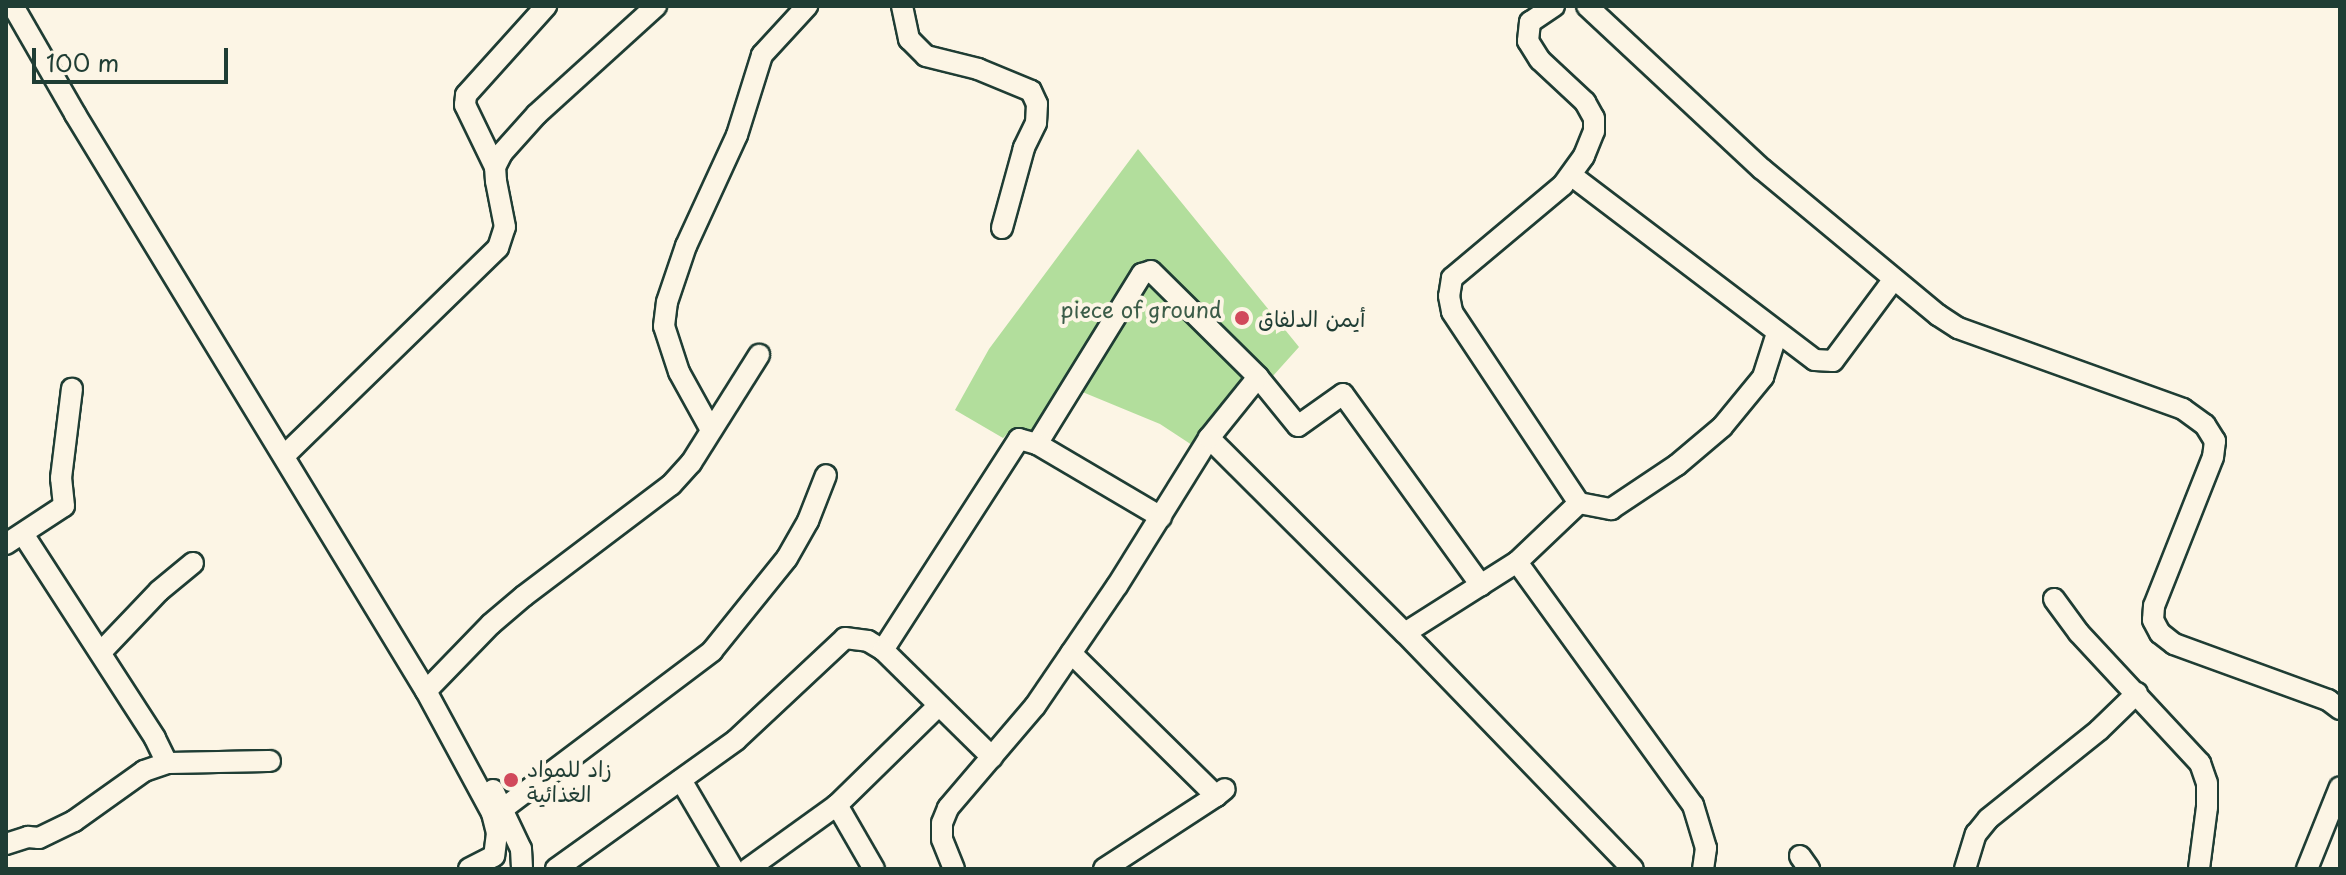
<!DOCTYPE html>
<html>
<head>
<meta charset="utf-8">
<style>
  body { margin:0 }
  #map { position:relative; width:2346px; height:875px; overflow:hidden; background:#fcf5e5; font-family:"Playpen Sans","Playpen Sans Arabic",sans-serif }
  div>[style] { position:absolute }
  .green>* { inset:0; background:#b2de9c }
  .roads { filter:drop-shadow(2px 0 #1f3d34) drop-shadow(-2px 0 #1f3d34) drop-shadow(0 2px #1f3d34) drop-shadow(0 -2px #1f3d34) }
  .minor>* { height:20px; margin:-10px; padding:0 10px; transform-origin:10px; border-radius:10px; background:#fcf5e5 }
  .dots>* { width:22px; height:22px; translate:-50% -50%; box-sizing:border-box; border:4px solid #fcf5e5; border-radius:50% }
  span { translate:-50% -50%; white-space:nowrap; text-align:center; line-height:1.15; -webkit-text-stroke:8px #fcf5e5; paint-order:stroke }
  .park-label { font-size:22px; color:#3c5d49 }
  .poi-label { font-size:22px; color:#1f3d34 }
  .left { translate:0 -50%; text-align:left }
  .frame { position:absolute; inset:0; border:8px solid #1f3d34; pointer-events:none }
  .scale { position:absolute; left:32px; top:48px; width:196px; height:36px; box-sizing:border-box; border:4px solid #1f3d34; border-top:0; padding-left:10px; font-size:24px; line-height:28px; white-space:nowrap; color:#1f3d34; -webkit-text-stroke:6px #fcf5e5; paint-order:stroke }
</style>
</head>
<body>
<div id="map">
  <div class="green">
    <div style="clip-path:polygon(1138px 149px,1299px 347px,1226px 428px,1214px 422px,1203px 428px,1192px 445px,1160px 424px,1080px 391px,1032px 439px,1013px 428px,1003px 438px,955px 410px,989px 349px)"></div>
  </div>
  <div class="roads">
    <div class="minor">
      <div style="left:13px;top:6px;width:125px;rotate:60.1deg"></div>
      <div style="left:75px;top:114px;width:675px;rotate:58.69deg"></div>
      <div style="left:426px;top:691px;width:139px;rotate:61.6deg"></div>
      <div style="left:492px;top:813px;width:21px;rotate:76deg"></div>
      <div style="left:497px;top:833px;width:23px;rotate:97deg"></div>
      <div style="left:494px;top:856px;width:28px;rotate:153deg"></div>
      <div style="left:902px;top:6px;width:34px;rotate:78deg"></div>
      <div style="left:909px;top:39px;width:24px;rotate:45deg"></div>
      <div style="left:926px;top:56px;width:54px;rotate:14deg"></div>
      <div style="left:978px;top:69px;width:57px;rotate:22.5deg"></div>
      <div style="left:1031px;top:91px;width:14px;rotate:65deg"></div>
      <div style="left:1037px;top:104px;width:19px;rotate:93deg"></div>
      <div style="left:1036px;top:123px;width:28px;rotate:116deg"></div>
      <div style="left:1024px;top:148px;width:83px;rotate:105.4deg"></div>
      <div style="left:1554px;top:6px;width:29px;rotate:146deg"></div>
      <div style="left:1530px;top:22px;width:19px;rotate:96deg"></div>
      <div style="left:1528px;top:41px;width:22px;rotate:58deg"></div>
      <div style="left:1540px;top:60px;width:62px;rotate:43deg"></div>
      <div style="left:1585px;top:102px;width:18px;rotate:61deg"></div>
      <div style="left:1594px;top:118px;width:13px;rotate:90deg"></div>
      <div style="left:1594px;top:131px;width:27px;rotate:112deg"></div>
      <div style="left:1584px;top:156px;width:36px;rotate:126deg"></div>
      <div style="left:1563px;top:185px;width:145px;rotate:140deg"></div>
      <div style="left:1452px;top:278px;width:18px;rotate:99deg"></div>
      <div style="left:1449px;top:296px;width:16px;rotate:79deg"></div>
      <div style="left:1452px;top:312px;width:229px;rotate:56.4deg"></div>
      <div style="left:1579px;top:503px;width:33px;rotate:11deg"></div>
      <div style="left:1611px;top:509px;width:79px;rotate:-33.7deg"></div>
      <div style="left:1677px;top:465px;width:59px;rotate:-40.2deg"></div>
      <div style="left:1722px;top:427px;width:65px;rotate:-50.6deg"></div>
      <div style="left:1763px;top:377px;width:46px;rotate:-72.3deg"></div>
      <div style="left:1587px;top:6px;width:239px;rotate:43deg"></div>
      <div style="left:1762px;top:169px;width:229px;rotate:39.7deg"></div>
      <div style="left:1938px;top:315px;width:24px;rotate:33deg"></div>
      <div style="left:1958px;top:328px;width:239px;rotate:19.8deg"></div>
      <div style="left:2183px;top:409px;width:27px;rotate:36deg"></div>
      <div style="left:2205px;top:425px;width:19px;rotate:58deg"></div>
      <div style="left:2215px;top:441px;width:16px;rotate:97deg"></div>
      <div style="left:2213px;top:457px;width:160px;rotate:111.6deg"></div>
      <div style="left:2154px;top:606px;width:14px;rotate:94deg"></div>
      <div style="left:2153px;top:620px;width:15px;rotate:62deg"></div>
      <div style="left:2160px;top:633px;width:18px;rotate:38deg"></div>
      <div style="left:2174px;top:644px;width:164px;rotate:20deg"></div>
      <div style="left:2328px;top:700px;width:15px;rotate:37deg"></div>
      <div style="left:495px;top:167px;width:69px;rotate:-115.8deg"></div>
      <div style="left:465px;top:105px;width:10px;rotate:-84deg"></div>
      <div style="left:466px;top:95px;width:120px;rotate:-48deg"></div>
      <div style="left:1571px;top:175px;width:306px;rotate:37.2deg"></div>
      <div style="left:1815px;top:360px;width:18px;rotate:3deg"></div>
      <div style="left:1833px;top:361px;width:102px;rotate:-53.4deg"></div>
      <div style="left:711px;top:430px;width:66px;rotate:-118.9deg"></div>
      <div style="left:679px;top:372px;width:48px;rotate:-108.1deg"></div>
      <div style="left:664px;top:326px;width:24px;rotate:-83deg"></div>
      <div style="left:667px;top:302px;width:59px;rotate:-71.3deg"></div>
      <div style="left:686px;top:246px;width:122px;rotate:-65.3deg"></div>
      <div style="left:737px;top:135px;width:84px;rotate:-72.6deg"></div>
      <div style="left:762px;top:55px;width:67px;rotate:-47.4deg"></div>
      <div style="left:1209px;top:438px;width:276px;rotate:44.9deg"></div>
      <div style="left:1405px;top:633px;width:328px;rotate:46deg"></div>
      <div style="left:1037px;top:444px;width:200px;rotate:-58.3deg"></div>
      <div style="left:1142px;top:274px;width:9px;rotate:-18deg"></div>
      <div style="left:1151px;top:271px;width:151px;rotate:44.7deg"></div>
      <div style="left:1258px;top:377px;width:63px;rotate:50.8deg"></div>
      <div style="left:1298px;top:426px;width:55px;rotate:-35.4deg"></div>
      <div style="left:1343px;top:394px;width:236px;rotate:54.2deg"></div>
      <div style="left:285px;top:455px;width:297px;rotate:-44.2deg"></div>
      <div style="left:498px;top:248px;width:22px;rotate:-72deg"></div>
      <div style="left:505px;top:227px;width:47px;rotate:-101.1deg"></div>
      <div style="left:496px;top:181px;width:14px;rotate:-94deg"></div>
      <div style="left:495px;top:167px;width:16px;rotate:-63deg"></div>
      <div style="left:502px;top:153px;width:52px;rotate:-48.1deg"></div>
      <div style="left:537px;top:114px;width:161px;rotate:-42.2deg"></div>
      <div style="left:6px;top:544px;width:69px;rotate:-33.2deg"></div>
      <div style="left:64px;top:506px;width:28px;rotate:-96deg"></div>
      <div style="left:61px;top:478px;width:90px;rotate:-83deg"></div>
      <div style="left:1517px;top:562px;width:300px;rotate:54.1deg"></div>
      <div style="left:1693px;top:805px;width:45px;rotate:73.2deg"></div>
      <div style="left:1706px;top:848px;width:21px;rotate:98deg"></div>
      <div style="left:2054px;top:599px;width:42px;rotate:53.7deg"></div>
      <div style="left:2079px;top:633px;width:178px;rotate:47.1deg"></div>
      <div style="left:2200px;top:763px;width:21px;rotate:71deg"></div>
      <div style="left:2207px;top:783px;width:24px;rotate:90deg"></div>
      <div style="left:2207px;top:807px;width:63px;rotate:97.4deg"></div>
      <div style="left:1405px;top:633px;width:133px;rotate:-32.4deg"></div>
      <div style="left:1517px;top:562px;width:86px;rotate:-43.6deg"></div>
      <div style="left:883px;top:650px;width:251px;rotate:-57.2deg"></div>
      <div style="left:1019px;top:439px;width:19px;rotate:16deg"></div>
      <div style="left:1037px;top:444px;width:144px;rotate:30.5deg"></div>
      <div style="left:101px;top:652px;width:84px;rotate:-46.4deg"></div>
      <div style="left:159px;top:591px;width:44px;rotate:-39.5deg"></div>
      <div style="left:1071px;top:653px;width:204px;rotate:44.6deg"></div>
      <div style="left:1216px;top:796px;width:11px;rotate:-38deg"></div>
      <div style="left:426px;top:691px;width:93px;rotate:-45.9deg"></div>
      <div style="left:491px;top:624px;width:43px;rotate:-40.3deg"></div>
      <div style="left:524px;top:596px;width:184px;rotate:-37.1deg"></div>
      <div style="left:671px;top:485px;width:30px;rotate:-48deg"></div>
      <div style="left:691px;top:463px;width:128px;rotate:-57.8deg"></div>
      <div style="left:167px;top:763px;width:103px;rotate:-1.1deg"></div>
      <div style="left:681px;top:780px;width:103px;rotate:59.7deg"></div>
      <div style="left:493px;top:790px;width:65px;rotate:64.6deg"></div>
      <div style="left:521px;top:849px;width:20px;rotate:87deg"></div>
      <div style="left:837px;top:805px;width:74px;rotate:60deg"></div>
      <div style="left:504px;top:808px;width:261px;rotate:-37deg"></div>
      <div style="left:712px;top:651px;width:119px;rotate:-51.1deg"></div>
      <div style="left:787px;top:558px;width:43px;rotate:-60.4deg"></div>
      <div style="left:808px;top:521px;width:49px;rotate:-68.6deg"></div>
      <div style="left:6px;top:844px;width:23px;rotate:-18deg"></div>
      <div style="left:28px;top:837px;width:11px;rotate:5deg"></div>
      <div style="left:39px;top:838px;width:39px;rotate:-26deg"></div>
      <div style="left:74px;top:821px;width:86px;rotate:-35.5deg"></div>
      <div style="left:144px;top:771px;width:24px;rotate:-19deg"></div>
      <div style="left:167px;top:763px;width:28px;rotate:-116deg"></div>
      <div style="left:155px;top:738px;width:243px;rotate:-122.9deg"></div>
      <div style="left:1800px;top:856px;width:16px;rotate:55deg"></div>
      <div style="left:556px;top:869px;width:221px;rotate:-35.6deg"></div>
      <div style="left:736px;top:740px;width:149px;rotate:-43.1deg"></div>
      <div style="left:845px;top:638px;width:23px;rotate:7deg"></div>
      <div style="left:868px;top:641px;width:17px;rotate:31deg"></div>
      <div style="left:883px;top:650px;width:153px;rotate:44.5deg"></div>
      <div style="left:748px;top:869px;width:110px;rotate:-35.7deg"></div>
      <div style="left:837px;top:805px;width:141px;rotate:-44.4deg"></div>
      <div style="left:954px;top:869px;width:32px;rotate:-112deg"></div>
      <div style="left:942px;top:839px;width:16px;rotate:-90deg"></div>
      <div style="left:942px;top:823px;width:16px;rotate:-68deg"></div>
      <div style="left:948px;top:808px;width:134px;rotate:-49.5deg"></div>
      <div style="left:1035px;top:706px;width:145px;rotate:-55.7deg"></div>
      <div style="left:1117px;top:586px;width:174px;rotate:-58.1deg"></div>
      <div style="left:1209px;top:438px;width:78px;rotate:-51.2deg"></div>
      <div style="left:1104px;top:869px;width:134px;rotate:-33.1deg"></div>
      <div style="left:1965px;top:869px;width:37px;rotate:-73deg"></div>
      <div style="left:1976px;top:834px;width:19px;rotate:-51deg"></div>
      <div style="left:1988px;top:819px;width:142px;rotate:-38.7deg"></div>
      <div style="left:2099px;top:730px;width:53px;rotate:-44.2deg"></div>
      <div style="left:2307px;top:869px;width:88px;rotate:-68.1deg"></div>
    </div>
  </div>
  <div class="dots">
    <div style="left:1242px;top:318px;background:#d1495b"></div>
    <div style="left:511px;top:780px;background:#d1495b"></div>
  </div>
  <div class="park-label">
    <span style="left:1141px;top:309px">piece of ground</span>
  </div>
  <div class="poi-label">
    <span class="left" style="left:1258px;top:318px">أيمن الدلفاق</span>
    <span class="left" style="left:527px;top:780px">زاد للمواد<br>الغذائية</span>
  </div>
  <div class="frame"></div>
  <div class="scale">100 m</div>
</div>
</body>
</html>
